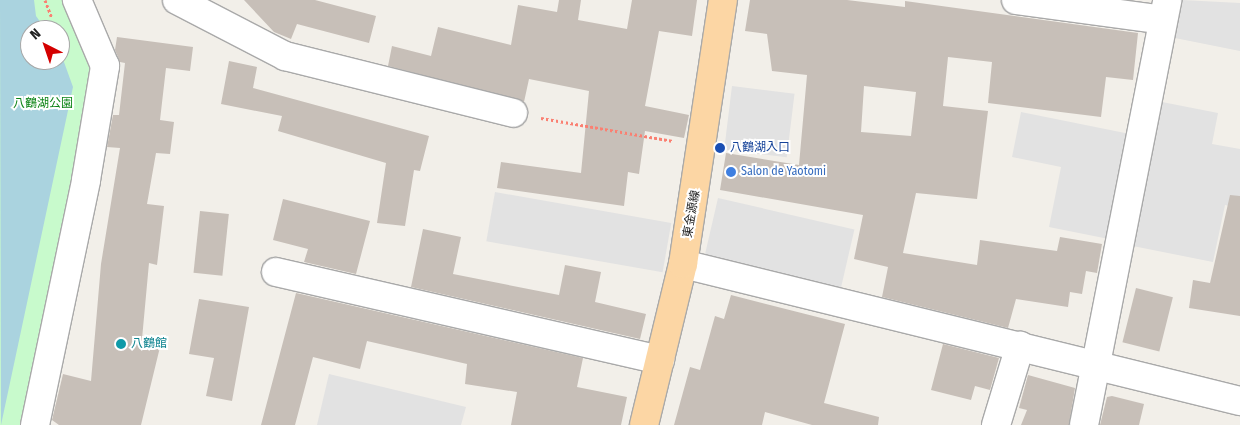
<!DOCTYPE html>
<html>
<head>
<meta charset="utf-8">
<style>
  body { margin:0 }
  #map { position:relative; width:1240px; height:425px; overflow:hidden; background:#f2efe9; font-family:"Fira Sans Condensed","Noto Sans JP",sans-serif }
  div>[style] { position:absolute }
  .park>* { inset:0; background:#c8facc }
  .parking>* { inset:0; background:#e2e2e2; transform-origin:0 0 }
  .water>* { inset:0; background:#aad3df }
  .building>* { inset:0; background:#c7bfb8; transform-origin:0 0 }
  .path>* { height:3px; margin-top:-1.5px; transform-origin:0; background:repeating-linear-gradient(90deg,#fa8072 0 2.5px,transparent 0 5px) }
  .roads { filter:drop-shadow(1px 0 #a9a9a9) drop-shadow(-1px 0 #a9a9a9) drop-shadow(0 1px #a9a9a9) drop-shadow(0 -1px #a9a9a9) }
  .minor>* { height:28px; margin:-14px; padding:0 14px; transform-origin:14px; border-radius:14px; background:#fff }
  .major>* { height:28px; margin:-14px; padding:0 14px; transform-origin:14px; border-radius:14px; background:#fcd6a4 }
  .dots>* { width:14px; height:14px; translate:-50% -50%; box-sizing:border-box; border:2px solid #fff; border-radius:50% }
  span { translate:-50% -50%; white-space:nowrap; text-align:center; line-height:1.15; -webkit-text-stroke:4px #fff; paint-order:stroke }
  .park-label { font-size:12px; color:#0c8416 }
  .transit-label { font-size:12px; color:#164399 }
  .left { translate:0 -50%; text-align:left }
  .shop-label { font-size:12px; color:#366cbe }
  .street-label { font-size:12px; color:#222 }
  .culture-label { font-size:12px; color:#0d838f }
  .north { position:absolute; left:20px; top:20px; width:50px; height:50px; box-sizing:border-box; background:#fff; border:1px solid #a7a7a7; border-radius:50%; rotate:319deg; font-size:14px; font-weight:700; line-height:20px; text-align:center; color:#222 }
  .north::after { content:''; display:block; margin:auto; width:18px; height:22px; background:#d40000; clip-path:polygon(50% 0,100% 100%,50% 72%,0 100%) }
</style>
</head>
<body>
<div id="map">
  <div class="park">
    <div style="clip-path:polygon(evenodd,0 0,67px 0,94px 68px,25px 425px,0 425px,0 0,30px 30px,60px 30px,60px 60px,30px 60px,30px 30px)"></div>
  </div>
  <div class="parking">
    <div style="clip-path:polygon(1182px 0,1240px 3px,1240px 51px,1175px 38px)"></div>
    <div style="left:732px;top:86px;width:63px;height:64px;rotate:7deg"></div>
    <div style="clip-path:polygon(1162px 102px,1218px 113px,1212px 144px,1240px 149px,1240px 208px,1225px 205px,1213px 262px,1133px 246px)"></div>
    <div style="clip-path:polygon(1021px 112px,1130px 134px,1109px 239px,1049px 227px,1061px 167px,1012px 157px)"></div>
    <div style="left:495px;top:192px;width:179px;height:50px;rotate:10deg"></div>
    <div style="left:718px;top:198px;width:140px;height:62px;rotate:13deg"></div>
    <div style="clip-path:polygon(329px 374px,466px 407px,461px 425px,317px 425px)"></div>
  </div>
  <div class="water">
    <div style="clip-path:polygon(0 0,34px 0,36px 16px,46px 30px,30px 30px,30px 60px,60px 60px,60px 51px,73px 87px,1px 425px)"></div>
  </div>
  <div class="building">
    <div style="clip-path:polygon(244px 0,315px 0,376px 16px,369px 43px,297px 24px,291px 39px,274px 32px)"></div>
    <div style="clip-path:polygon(559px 0,581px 0,578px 20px,627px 29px,632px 0,697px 0,692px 36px,659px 31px,645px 106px,689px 115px,684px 138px,645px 131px,639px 174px,628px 172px,624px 206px,497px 188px,501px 162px,581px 173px,589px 91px,529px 79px,524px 102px,388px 66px,392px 46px,431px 56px,438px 27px,511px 45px,518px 5px,557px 12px)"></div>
    <div style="clip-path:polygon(evenodd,750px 0,847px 0,905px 7px,905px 1px,1138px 33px,1133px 80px,1106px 77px,1101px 117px,988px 103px,992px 62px,948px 57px,943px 106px,988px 111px,977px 199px,916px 193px,903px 253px,977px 265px,980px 240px,1057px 251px,1060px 237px,1102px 244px,1097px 273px,1086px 271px,1082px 294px,1070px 292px,1068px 307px,1016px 299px,1008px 328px,882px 297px,888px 267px,854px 259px,863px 215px,720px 190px,726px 153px,799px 165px,807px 75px,772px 71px,767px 34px,745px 31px,750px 0,864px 86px,916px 92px,911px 136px,861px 132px,864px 86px)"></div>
    <div style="clip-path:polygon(117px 37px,193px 47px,190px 71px,166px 68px,160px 120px,174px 122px,170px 154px,156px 153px,147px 204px,164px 206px,157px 265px,149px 263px,142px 339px,161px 343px,141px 425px,59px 425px,52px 420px,63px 374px,91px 381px,101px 264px,120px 148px,107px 147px,113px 115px,119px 115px,125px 63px,120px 62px,115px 50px)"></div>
    <div style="clip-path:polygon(229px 61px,257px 67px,253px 88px,429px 136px,420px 171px,414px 170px,405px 226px,377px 223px,386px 163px,278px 131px,282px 116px,221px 104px)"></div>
    <div style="clip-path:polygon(1230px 195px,1240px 196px,1240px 316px,1189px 308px,1193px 280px,1210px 283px)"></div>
    <div style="clip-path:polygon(283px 199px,370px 221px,356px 274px,304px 262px,308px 249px,273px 240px)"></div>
    <div style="left:200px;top:211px;width:29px;height:62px;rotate:6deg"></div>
    <div style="clip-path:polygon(423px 229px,461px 237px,453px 274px,559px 295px,565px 265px,601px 272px,595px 302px,646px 314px,640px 339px,411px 287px)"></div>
    <div style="left:1136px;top:288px;width:38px;height:56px;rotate:14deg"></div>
    <div style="clip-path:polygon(296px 293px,583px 358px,577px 387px,627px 397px,621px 425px,511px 425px,517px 392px,465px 384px,467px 364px,367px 341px,360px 369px,313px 357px,295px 425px,261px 425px)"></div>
    <div style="clip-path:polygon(731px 295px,845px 324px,824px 403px,879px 417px,878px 425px,812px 425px,765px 412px,762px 425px,674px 425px,690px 367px,700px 370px,715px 316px,724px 319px)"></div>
    <div style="clip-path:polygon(199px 299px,249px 307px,232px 401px,206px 396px,214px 358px,189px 354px)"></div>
    <div style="clip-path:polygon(943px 344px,999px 358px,990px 390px,975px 386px,971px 400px,931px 390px)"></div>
    <div style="clip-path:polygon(1028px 375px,1075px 388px,1069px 425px,1021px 425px,1027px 410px,1019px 408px)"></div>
    <div style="clip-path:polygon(1112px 396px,1144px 404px,1139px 425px,1100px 425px,1107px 397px)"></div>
  </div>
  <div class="path">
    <div style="left:45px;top:0;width:19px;rotate:69deg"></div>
    <div style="left:541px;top:118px;width:134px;rotate:9.9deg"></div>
  </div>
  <div class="roads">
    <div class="minor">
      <div style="left:177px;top:0;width:122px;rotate:27.4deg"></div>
      <div style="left:285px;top:56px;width:235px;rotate:14deg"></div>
      <div style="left:1016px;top:0;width:148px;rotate:7.7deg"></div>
      <div style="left:683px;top:264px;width:574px;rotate:13.82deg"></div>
      <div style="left:276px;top:272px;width:394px;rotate:12.9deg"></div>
      <div style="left:35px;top:425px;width:250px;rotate:-78.2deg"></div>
      <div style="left:86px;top:180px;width:116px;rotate:-80.5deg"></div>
      <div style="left:105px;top:66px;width:72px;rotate:-113deg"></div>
      <div style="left:996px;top:425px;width:83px;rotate:-73.1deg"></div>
      <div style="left:1084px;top:425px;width:433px;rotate:-78.9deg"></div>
    </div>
    <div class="major">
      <div style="left:644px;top:425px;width:166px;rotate:-76.4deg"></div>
      <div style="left:683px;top:264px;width:267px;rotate:-81.4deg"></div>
    </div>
  </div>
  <div class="dots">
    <div style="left:720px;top:148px;background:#1a4fb4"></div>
    <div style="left:731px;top:172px;background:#3f7fe0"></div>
    <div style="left:121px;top:344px;background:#0f9aa8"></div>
  </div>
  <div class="park-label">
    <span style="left:43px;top:104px">八鶴湖公園</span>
  </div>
  <div class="transit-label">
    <span class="left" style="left:730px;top:148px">八鶴湖入口</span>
  </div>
  <div class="shop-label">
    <span class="left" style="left:741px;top:172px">Salon de Yaotomi</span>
  </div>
  <div class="street-label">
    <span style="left:692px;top:214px;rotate:-80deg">東金源線</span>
  </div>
  <div class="culture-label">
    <span class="left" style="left:131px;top:344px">八鶴館</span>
  </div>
  <div class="north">N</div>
</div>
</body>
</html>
